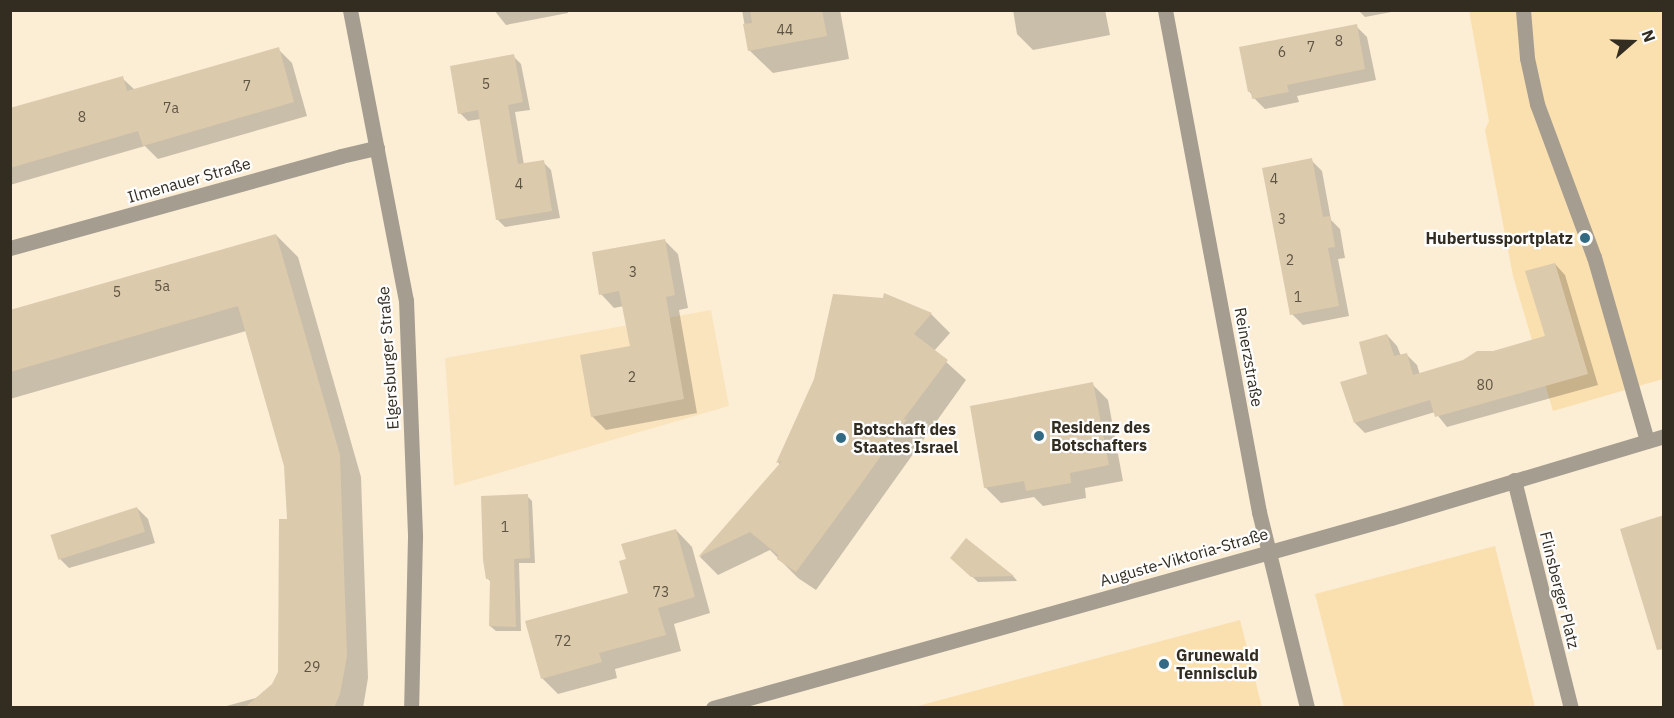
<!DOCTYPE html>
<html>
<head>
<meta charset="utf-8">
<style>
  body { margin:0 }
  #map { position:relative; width:1674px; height:718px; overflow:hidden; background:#fceed5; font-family:"IBM Plex Sans",sans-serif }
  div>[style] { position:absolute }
  .built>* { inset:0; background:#fae4be }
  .green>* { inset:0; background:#fadfaf }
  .shadow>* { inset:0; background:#0003 }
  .building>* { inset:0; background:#dccaac; transform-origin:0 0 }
  .lane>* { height:15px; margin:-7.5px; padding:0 7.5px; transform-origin:7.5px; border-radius:7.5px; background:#a59d90 }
  .street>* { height:15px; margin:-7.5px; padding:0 7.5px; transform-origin:7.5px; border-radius:7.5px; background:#a59d90 }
  .dots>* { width:16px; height:16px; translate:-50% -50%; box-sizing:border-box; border:3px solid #fdfdfd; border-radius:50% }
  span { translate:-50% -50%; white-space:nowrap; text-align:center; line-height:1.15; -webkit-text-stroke:4.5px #fdfdfd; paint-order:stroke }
  .number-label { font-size:14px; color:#5d5444 }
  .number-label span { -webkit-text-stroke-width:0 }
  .street-label { font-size:16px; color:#332d21 }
  .poi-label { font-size:16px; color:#332d21; font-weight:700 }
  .right { translate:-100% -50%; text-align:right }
  .left { translate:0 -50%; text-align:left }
  .frame { position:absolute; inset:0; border:12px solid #332d21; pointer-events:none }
  .north { position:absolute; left:1602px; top:12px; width:60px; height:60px; -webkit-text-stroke:4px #fdfdfd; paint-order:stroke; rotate:70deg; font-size:16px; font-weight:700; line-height:24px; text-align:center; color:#332d21 }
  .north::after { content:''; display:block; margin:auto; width:21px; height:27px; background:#332d21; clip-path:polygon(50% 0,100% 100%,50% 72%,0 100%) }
</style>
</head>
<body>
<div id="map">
  <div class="built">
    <div style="clip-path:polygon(711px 310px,729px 406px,454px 486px,445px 358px)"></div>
  </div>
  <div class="green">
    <div style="clip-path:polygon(1469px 11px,1663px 11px,1663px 379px,1553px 411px,1513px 276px,1485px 130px,1489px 121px)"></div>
    <div style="clip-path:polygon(1495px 546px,1535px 707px,1344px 707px,1315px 594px)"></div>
    <div style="clip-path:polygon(1240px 620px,1262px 707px,914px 707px)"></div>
  </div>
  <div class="shadow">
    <div style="clip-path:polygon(494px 10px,568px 10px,568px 13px,506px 25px)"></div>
    <div style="clip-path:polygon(742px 10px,840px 10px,849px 59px,773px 73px,749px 50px)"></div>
    <div style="clip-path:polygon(1013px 10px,1105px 10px,1110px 35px,1033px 50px,1017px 34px)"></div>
    <div style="clip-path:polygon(1358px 10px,1402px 10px,1365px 17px)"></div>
    <div style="clip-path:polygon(1356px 26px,1367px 37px,1376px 80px,1297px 96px,1299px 102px,1265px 109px,1254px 98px,1249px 91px)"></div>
    <div style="clip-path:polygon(278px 49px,292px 63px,307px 116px,158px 159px,145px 146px,10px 185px,10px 110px,122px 78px,135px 90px)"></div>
    <div style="clip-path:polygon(513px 56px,521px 64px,530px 110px,515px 112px,524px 165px,543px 162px,551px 170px,560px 218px,505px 227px,497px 219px,481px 119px,468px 121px,460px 113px)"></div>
    <div style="clip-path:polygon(1311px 160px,1322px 171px,1331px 220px,1340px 229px,1345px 258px,1338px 259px,1349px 316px,1303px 325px,1292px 314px)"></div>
    <div style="clip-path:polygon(276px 235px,298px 257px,361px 477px,368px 678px,363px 708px,219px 708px,256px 698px,273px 685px,280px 673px,288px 520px,286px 466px,246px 331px,10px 399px,10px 312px)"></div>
    <div style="clip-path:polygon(664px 240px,678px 254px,688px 308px,679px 310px,697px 413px,606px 430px,592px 416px,632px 347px,624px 306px,614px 308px,601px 294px)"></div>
    <div style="clip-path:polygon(1555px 264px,1565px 275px,1598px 385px,1447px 427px,1435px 412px,1365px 433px,1355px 423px,1368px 375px,1387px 335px,1397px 346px,1401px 356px,1406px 354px,1417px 365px,1420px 375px,1547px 337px)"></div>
    <div style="clip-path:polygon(885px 295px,931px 314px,950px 333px,934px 351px,966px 380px,816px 590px,798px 578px,770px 550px,718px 575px,700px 557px,780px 465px,778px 462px)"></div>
    <div style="clip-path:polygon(1092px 384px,1108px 400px,1123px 481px,1085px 488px,1086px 498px,1043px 506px,1034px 497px,1001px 503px,985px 487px)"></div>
    <div style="clip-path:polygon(527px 496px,532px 501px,535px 563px,519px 563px,521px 631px,496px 631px,490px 626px,491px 582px,487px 578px)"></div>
    <div style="clip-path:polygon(137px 508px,148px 519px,155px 543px,69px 568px,58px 557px)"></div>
    <div style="clip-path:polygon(676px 530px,692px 547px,710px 613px,674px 624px,681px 651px,615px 669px,617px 678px,558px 694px,542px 678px,630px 594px,628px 560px)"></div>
    <div style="clip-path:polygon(967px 541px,1014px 577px,1017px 581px,978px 582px,952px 558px)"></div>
  </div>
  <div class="building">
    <div style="clip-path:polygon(750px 10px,822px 10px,827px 36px,748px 51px,743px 24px,752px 23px)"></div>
    <div style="clip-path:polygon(1357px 24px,1365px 69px,1287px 85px,1289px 92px,1252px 99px,1251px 91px,1248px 92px,1239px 47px)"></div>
    <div style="clip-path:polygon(279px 47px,294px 102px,143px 146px,138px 131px,10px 168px,10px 108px,123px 76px,127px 91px)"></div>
    <div style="clip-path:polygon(514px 54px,523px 102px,508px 105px,518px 164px,544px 160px,552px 211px,496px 220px,478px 110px,458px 114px,450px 66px)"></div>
    <div style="clip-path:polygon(1312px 158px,1323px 217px,1330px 216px,1335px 247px,1328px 248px,1339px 306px,1290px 315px,1262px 168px)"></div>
    <div style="clip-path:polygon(276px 234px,340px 455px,347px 656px,340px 694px,334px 708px,244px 708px,272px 684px,278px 672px,279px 519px,287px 519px,284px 466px,238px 306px,10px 372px,10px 310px)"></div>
    <div style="clip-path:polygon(665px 239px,675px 295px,666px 297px,684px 399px,591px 417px,580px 355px,630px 346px,619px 291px,599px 295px,592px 252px)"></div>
    <div style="clip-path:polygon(1555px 263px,1588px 374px,1435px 417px,1430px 400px,1354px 423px,1340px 382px,1367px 374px,1359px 342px,1387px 334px,1394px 356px,1407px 353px,1413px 375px,1463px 360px,1477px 351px,1493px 351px,1545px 336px,1525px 271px)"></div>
    <div style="clip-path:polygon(884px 293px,932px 313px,914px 334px,948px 360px,903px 420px,907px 419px,861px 484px,796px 572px,777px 559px,778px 555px,750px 532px,698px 557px,782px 461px,776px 463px,814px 379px,833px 294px,883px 298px)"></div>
    <div style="clip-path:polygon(1093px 382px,1109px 465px,1070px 473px,1071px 483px,1026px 491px,1024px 481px,984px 488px,970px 406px)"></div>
    <div style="clip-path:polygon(528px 494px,530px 558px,514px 559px,516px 627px,489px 626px,490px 579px,486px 579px,483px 560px,481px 496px)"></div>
    <div style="left:137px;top:507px;width:26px;height:91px;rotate:72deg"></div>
    <div style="clip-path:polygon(1664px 515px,1664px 649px,1657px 650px,1620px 529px)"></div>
    <div style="clip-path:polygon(676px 529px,695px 597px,658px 608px,666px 635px,599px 653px,602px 662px,541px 679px,525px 621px,628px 593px,619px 561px,626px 559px,621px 544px)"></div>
    <div style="clip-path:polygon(966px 538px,1014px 576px,971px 577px,950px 558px)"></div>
  </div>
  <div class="lane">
    <div style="left:1523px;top:10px;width:48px;rotate:85.2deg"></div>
    <div style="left:1527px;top:58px;width:47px;rotate:77.7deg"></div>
    <div style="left:1537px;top:104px;width:163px;rotate:69.6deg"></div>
    <div style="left:1594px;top:257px;width:191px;rotate:73.9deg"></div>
  </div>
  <div class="street">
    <div style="left:350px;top:10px;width:295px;rotate:79.1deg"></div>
    <div style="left:406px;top:300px;width:237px;rotate:87.8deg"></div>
    <div style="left:415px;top:537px;width:171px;rotate:91.3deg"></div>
    <div style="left:1165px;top:10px;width:511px;rotate:79.39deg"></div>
    <div style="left:1259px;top:512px;width:202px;rotate:76.2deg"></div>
    <div style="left:10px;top:248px;width:344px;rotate:-15.5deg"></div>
    <div style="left:341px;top:156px;width:37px;rotate:-13deg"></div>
    <div style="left:1514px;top:480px;width:235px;rotate:76deg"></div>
    <div style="left:713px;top:708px;width:704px;rotate:-15.65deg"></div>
    <div style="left:1391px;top:518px;width:285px;rotate:-16.7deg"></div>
  </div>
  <div class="dots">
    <div style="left:1585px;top:238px;background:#326a84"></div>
    <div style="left:1039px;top:436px;background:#326a84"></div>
    <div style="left:841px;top:438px;background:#326a84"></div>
    <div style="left:1164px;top:664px;background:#326a84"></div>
  </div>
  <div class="number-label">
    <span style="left:785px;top:30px">44</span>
    <span style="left:1339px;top:41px">8</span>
    <span style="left:1311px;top:47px">7</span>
    <span style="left:1282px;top:52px">6</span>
    <span style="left:486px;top:84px">5</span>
    <span style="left:247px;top:86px">7</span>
    <span style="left:171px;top:108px">7a</span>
    <span style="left:82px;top:117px">8</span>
    <span style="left:1274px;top:179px">4</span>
    <span style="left:519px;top:184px">4</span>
    <span style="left:1282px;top:219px">3</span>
    <span style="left:1290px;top:260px">2</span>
    <span style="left:633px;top:272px">3</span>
    <span style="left:162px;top:286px">5a</span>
    <span style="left:117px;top:292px">5</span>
    <span style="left:1298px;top:297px">1</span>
    <span style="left:632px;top:377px">2</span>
    <span style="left:1485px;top:385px">80</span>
    <span style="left:505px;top:527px">1</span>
    <span style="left:661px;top:592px">73</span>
    <span style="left:563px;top:641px">72</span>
    <span style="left:312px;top:667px">29</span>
  </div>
  <div class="street-label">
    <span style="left:189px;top:180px;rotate:-16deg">Ilmenauer Straße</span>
    <span style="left:1249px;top:357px;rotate:80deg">Reinerzstraße</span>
    <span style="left:388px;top:358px;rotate:-94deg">Elgersburger Straße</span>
    <span style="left:1184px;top:557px;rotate:-16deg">Auguste-Viktoria-Straße</span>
    <span style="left:1560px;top:590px;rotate:76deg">Flinsberger Platz</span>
  </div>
  <div class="poi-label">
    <span class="right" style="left:1573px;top:238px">Hubertussportplatz</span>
    <span class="left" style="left:1051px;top:436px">Residenz des<br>Botschafters</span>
    <span class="left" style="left:853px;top:438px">Botschaft des<br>Staates Israel</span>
    <span class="left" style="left:1176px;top:664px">Grunewald<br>Tennisclub</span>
  </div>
  <div class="frame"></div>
  <div class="north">N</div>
</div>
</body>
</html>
